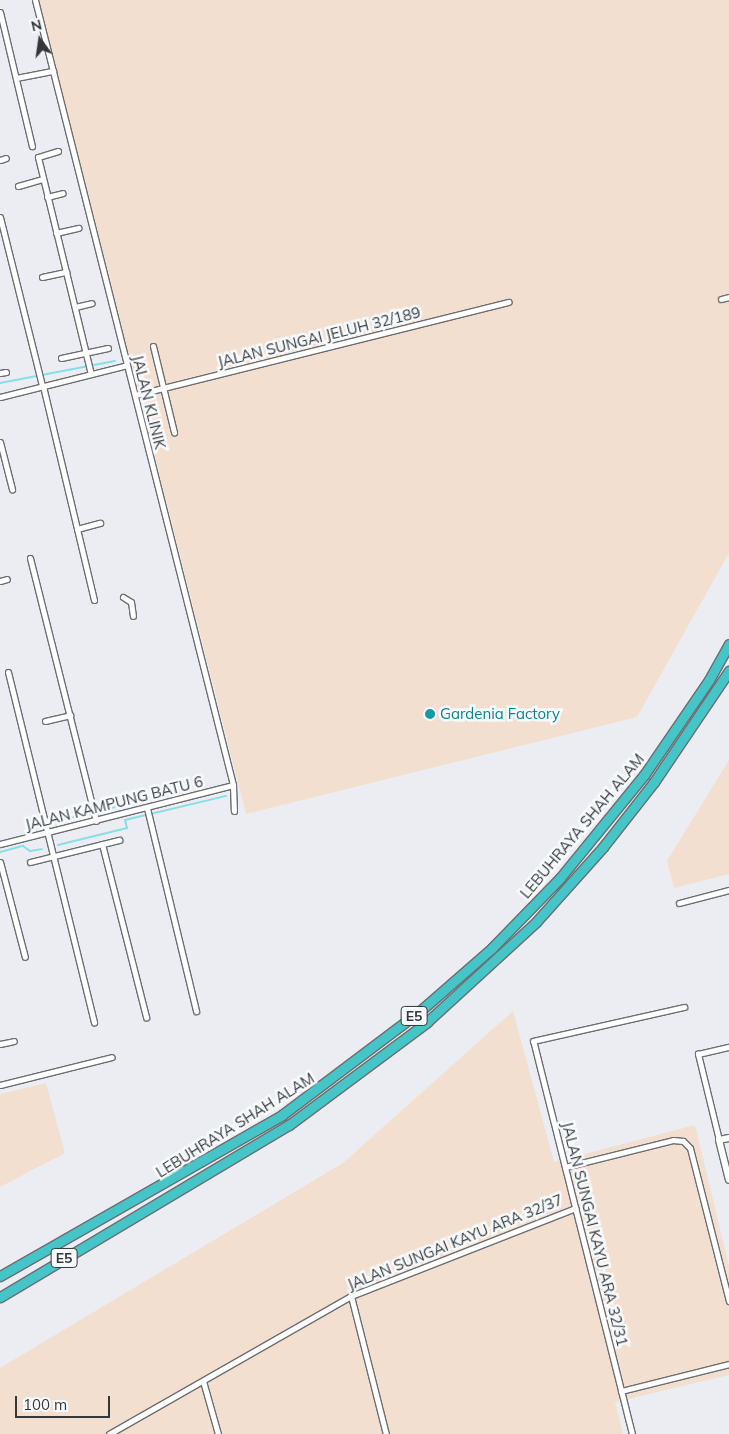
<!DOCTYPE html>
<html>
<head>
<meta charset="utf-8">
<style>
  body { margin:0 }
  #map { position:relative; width:729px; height:1434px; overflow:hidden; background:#ebedf2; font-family:Mulish,sans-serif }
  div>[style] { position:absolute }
  .industrial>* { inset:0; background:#f3dfd0 }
  .stream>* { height:2px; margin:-1px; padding:0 1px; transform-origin:1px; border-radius:1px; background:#85dfe8 }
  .roads { filter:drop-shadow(1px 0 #6c6e72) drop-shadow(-1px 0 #6c6e72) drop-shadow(0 1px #6c6e72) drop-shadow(0 -1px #6c6e72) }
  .minor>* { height:5px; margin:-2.5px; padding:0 2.5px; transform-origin:2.5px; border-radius:2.5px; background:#fff }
  .tertiary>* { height:6px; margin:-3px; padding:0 3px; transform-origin:3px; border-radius:3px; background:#fff }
  .motorway>* { height:9px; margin:-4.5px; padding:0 4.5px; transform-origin:4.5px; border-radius:4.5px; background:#45c5c7 }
  .dots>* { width:14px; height:14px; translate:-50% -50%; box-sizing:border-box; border:2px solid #f8fbfe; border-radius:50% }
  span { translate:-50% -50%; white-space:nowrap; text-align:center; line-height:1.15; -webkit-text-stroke:5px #f8fbfe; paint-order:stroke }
  .shield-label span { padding:1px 4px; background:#f8fbfe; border:1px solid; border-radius:4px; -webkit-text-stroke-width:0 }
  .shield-label { font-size:14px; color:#353738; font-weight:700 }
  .street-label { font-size:15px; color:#353738 }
  .culture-label { font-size:15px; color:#0d838f }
  .left { translate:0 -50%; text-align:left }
  .north { position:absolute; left:15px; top:15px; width:50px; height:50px; -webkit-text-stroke:4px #f8fbfe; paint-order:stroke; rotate:346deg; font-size:14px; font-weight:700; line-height:20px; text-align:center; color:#353738 }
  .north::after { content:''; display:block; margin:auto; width:18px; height:22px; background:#353738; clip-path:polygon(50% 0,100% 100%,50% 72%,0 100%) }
  .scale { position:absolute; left:15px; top:1396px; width:95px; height:22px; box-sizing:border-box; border:2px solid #353738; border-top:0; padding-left:6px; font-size:15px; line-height:18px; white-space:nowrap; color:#353738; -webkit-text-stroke:4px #f8fbfe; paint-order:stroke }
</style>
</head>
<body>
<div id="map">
  <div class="industrial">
    <div style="clip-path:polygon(39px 0,729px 0,729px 553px,637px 717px,246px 814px)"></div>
    <div style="clip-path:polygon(729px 760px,729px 874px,674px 888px,667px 861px)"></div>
    <div style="clip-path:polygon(513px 1011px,554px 1162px,695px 1125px,729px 1266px,729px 1375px,615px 1402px,623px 1434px,0 1434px,0 1368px,343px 1163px)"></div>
    <div style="clip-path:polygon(46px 1083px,65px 1153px,0 1187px,0 1094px)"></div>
  </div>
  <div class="stream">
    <div style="left:0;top:383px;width:117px;rotate:-10.8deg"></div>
    <div style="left:71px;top:818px;width:45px;rotate:-14deg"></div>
    <div style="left:58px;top:845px;width:71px;rotate:-13.8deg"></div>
    <div style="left:127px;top:828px;width:8px;rotate:-104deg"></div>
    <div style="left:125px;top:820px;width:104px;rotate:-13.4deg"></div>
    <div style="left:0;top:852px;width:24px;rotate:-15deg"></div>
    <div style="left:23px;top:846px;width:9px;rotate:36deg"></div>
    <div style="left:30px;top:851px;width:12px;rotate:-9deg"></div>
  </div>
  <div class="roads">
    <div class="minor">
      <div style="left:35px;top:0;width:810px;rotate:75.84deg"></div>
      <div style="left:233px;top:785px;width:26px;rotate:88deg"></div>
      <div style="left:0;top:12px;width:138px;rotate:76.6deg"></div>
      <div style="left:16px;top:78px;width:38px;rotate:-11deg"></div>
      <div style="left:58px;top:151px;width:21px;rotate:163deg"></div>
      <div style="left:38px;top:157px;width:223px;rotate:76.3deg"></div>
      <div style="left:0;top:160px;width:6px;rotate:-18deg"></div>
      <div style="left:18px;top:186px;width:26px;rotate:-16deg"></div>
      <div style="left:47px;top:197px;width:16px;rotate:-14deg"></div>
      <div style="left:0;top:217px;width:174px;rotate:76deg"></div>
      <div style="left:56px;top:233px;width:23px;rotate:-13deg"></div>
      <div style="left:42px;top:277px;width:25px;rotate:-12deg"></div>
      <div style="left:721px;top:299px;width:8px;rotate:-14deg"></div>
      <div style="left:75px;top:307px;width:17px;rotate:-13deg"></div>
      <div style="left:153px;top:346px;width:89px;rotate:76.3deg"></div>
      <div style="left:61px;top:358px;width:48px;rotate:-12deg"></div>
      <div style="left:0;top:373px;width:6px;rotate:-9deg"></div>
      <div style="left:43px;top:386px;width:220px;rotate:76.6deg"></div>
      <div style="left:135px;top:395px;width:385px;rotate:-14deg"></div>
      <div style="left:0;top:397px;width:131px;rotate:-14.1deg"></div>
      <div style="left:0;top:442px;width:49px;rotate:75.7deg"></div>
      <div style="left:77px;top:529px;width:24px;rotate:-15deg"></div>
      <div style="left:30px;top:558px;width:271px;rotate:75.9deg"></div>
      <div style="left:0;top:581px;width:7px;rotate:-16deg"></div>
      <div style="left:123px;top:597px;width:9px;rotate:32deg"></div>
      <div style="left:131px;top:602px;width:14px;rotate:82deg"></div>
      <div style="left:8px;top:672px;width:361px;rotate:76.2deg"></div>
      <div style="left:45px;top:721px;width:26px;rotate:-13deg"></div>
      <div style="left:147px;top:808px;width:209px;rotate:76.4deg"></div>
      <div style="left:0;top:844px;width:240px;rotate:-14.2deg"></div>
      <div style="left:102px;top:844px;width:179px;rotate:75.7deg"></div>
      <div style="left:0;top:862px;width:98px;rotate:75.3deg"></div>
      <div style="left:30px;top:862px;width:92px;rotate:-13.9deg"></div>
      <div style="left:679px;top:903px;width:52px;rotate:-14.6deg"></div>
      <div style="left:0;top:1044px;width:14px;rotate:-12deg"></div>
      <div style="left:0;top:1085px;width:115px;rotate:-14deg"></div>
      <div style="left:719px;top:1140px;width:89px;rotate:-103.7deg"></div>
      <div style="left:698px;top:1054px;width:32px;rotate:-13deg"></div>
      <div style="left:565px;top:1167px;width:111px;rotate:-14deg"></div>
      <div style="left:673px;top:1140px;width:10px;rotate:6deg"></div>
      <div style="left:683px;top:1141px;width:10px;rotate:45deg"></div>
      <div style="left:690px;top:1148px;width:158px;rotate:75.7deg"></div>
      <div style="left:351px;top:1296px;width:142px;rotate:75.8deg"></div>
      <div style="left:203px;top:1381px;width:55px;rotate:74.2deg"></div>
      <div style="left:621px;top:1391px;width:111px;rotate:-14deg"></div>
      <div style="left:109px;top:1434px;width:279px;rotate:-29.7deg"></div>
      <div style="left:351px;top:1296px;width:241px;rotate:-21.4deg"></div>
      <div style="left:632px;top:1434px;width:405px;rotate:-104.1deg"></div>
      <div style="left:533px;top:1041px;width:155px;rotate:-12.7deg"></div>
    </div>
    <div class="tertiary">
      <div style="left:729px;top:1138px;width:10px;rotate:169deg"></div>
      <div style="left:719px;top:1140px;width:41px;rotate:76deg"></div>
    </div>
    <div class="motorway">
      <div style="left:0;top:1276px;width:325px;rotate:-29.7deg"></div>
      <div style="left:282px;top:1115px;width:173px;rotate:-37deg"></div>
      <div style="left:420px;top:1011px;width:96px;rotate:-41.2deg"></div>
      <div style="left:492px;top:948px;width:98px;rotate:-45.8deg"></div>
      <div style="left:560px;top:878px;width:133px;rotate:-50.8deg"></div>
      <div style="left:644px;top:775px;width:115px;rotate:-55.6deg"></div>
      <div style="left:709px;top:680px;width:41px;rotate:-60.9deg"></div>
      <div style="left:0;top:1297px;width:336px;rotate:-30.8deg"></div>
      <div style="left:289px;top:1125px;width:172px;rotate:-36.7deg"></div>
      <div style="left:427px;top:1022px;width:148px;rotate:-42.5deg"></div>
      <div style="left:536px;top:922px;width:101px;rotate:-48.2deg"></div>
      <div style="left:603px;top:847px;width:83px;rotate:-51.9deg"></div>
      <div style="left:654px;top:782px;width:134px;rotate:-56deg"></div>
    </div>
  </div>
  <div class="dots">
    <div style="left:430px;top:714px;background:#0f9aa8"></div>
  </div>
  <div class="shield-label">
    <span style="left:414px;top:1016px">E5</span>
    <span style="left:64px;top:1258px">E5</span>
  </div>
  <div class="street-label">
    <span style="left:319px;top:337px;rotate:-14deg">JALAN SUNGAI JELUH 32/189</span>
    <span style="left:149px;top:402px;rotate:76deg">JALAN KLINIK</span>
    <span style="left:114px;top:803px;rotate:-14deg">JALAN KAMPUNG BATU 6</span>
    <span style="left:582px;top:826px;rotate:-50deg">LEBUHRAYA SHAH ALAM</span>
    <span style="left:235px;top:1125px;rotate:-32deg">LEBUHRAYA SHAH ALAM</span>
    <span style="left:595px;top:1234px;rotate:76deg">JALAN SUNGAI KAYU ARA 32/31</span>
    <span style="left:455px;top:1242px;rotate:-22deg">JALAN SUNGAI KAYU ARA 32/37</span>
  </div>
  <div class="culture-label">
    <span class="left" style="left:440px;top:714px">Gardenia Factory</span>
  </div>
  <div class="north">N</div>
  <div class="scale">100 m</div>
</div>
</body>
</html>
